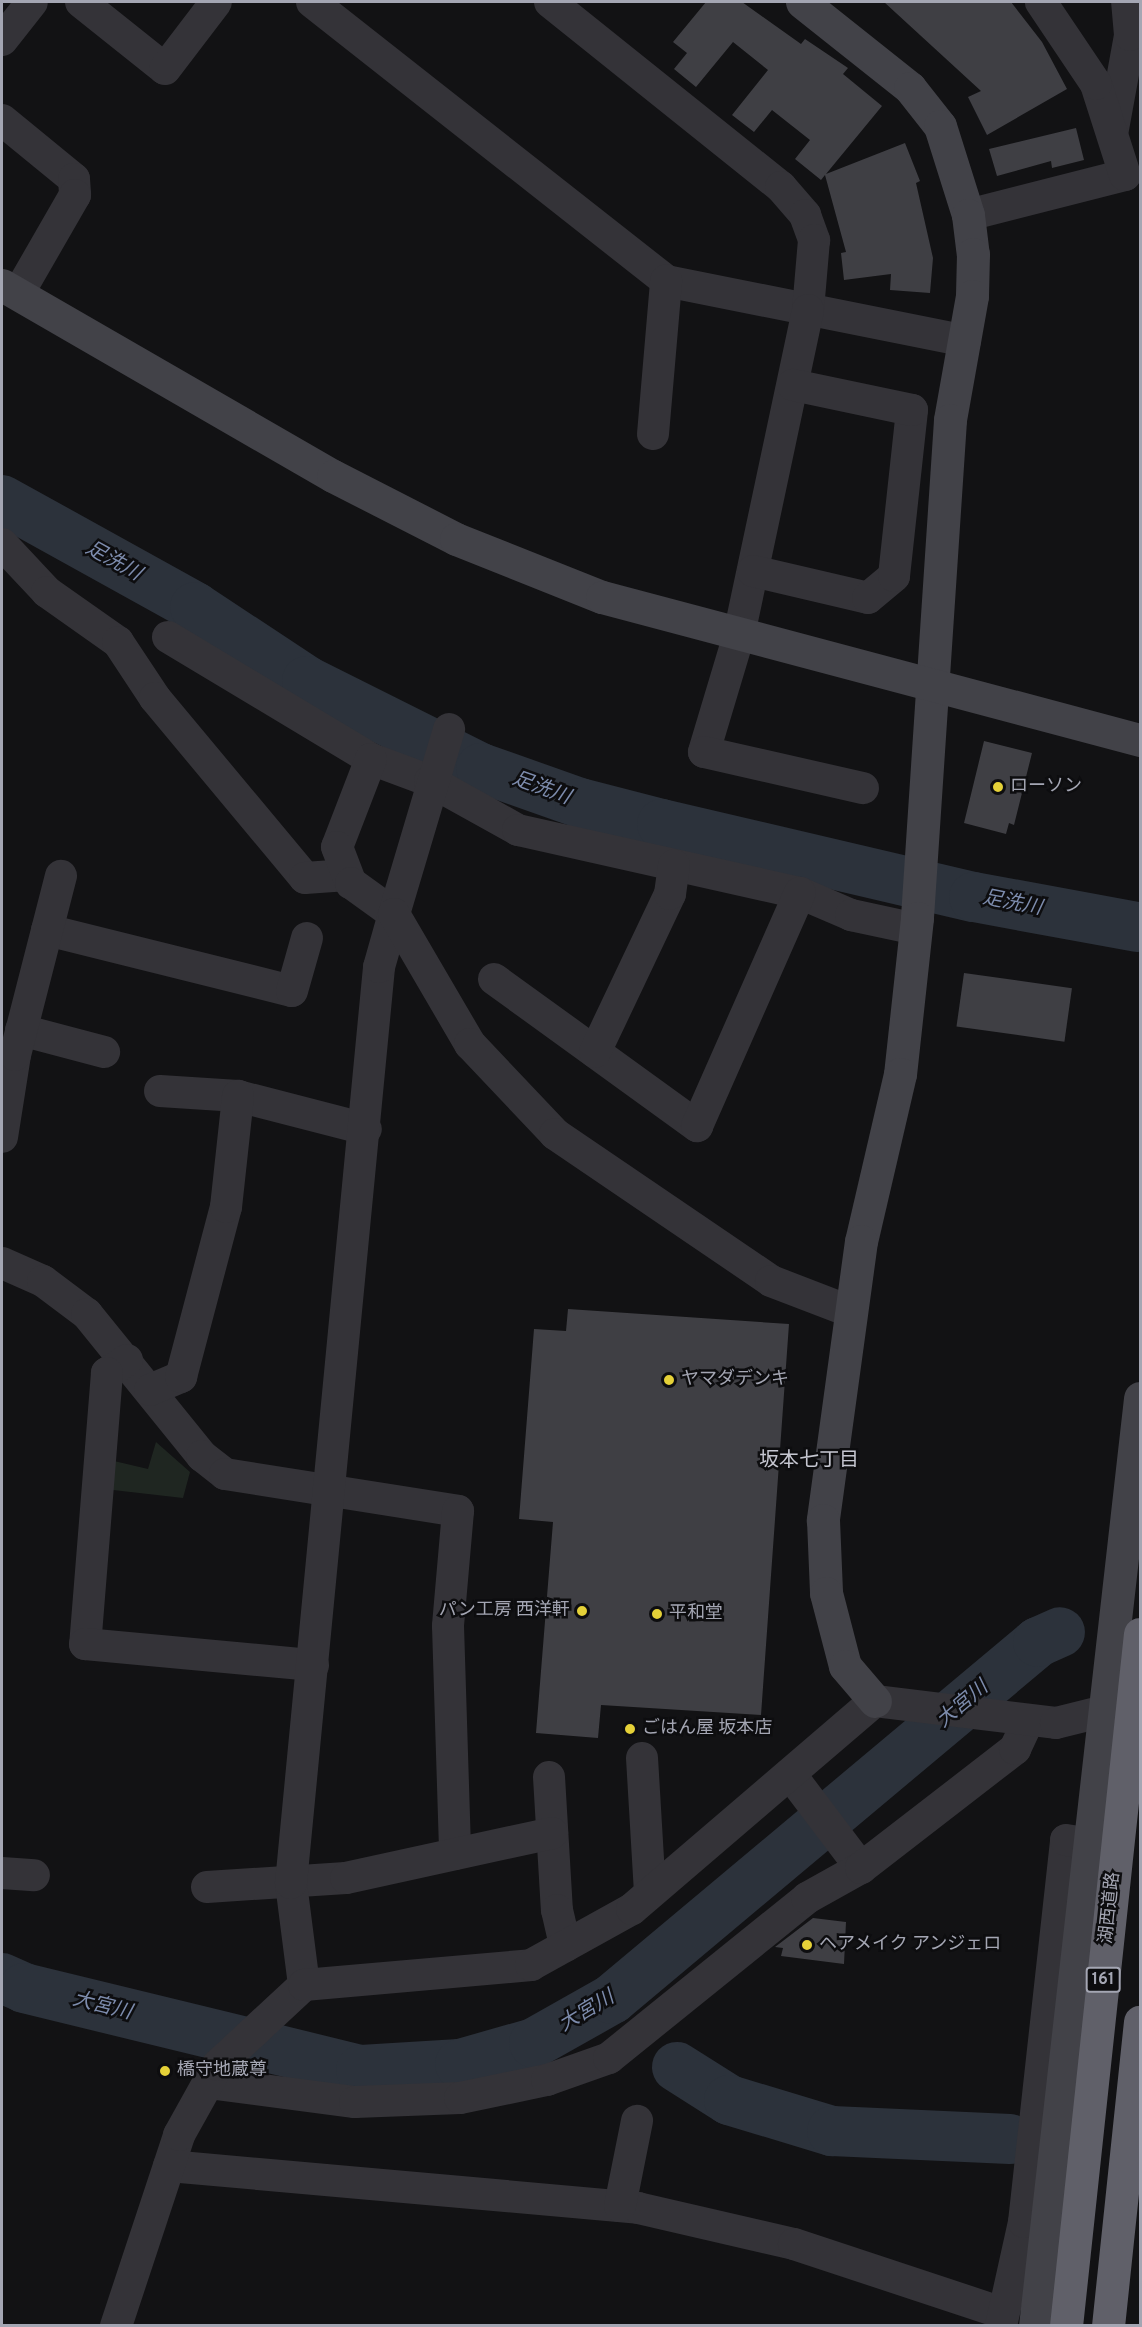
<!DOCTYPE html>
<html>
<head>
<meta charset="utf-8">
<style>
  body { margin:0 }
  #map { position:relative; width:1142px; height:2327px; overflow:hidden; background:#121214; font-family:Overpass,"Noto Sans JP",sans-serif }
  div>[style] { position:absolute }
  .green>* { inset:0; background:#1f2621 }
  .river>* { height:50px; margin:-25px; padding:0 25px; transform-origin:25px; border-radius:25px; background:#2c323b }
  .building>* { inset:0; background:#3f3f44; transform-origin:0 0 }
  .street>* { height:32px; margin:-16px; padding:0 16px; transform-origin:16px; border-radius:16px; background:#343338 }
  .secondary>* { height:33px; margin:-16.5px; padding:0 16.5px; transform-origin:16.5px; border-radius:16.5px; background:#424248 }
  .highway>* { height:33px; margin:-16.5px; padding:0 16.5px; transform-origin:16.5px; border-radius:16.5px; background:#606069 }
  .dots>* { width:16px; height:16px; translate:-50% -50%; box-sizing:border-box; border:3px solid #0d0d0f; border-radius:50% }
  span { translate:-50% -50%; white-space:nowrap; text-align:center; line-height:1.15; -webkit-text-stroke:5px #0d0d0f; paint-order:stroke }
  .shield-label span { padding:2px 4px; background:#0d0d0f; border:2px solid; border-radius:4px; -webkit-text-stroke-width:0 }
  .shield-label { font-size:16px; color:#a4a6b3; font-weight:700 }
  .poi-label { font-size:18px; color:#a4a6b3 }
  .left { translate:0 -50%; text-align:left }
  .right { translate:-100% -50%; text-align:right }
  .street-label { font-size:18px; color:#a4a6b3 }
  .water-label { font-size:20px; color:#7d8cad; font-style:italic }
  .neighbourhood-label { font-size:20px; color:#c5c6d0 }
  .frame { position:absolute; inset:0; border:3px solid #a4a6b3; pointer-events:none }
</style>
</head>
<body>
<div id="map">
  <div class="green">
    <div style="clip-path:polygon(156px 1442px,190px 1472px,183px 1498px,113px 1490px,114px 1461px,148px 1469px)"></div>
  </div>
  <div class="river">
    <div style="left:2px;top:500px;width:221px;rotate:29deg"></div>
    <div style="left:195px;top:607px;width:134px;rotate:33.5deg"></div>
    <div style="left:307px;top:681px;width:195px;rotate:26.6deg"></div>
    <div style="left:481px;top:768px;width:105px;rotate:19.5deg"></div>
    <div style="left:580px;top:803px;width:85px;rotate:14.4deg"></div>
    <div style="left:662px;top:824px;width:320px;rotate:13.2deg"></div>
    <div style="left:974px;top:897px;width:166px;rotate:10.4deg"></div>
    <div style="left:2px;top:1978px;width:24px;rotate:24deg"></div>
    <div style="left:24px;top:1988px;width:347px;rotate:13.7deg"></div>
    <div style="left:361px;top:2070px;width:99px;rotate:-3.5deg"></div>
    <div style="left:460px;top:2064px;width:77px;rotate:-15.8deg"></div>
    <div style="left:534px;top:2043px;width:90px;rotate:-29.4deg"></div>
    <div style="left:612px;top:1999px;width:556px;rotate:-39.96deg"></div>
    <div style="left:1038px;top:1642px;width:24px;rotate:-24deg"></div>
    <div style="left:677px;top:2067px;width:62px;rotate:32.4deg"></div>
    <div style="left:729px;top:2100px;width:108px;rotate:16.8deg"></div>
    <div style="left:832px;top:2131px;width:178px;rotate:2.6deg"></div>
  </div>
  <div class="building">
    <div style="clip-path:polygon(706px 2px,742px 2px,801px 44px,805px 39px,848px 68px,843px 74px,882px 106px,826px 174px,905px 143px,920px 181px,916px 183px,933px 258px,930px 293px,890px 290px,891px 274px,844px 280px,841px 253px,846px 252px,825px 175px,821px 180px,795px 159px,810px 140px,772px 110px,754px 132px,732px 115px,768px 70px,733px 42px,696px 87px,674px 69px,687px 53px,673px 42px)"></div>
    <div style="clip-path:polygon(884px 2px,1011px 2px,1042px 42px,1067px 89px,987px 135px,968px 97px,981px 91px)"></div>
    <div style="clip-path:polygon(1076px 128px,1084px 160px,1052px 168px,1051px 161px,997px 176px,989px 149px)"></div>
    <div style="clip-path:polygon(984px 741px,1032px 753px,1014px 825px,1009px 823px,1006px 834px,964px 823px)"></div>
    <div style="left:964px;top:973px;width:109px;height:54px;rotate:8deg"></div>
    <div style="clip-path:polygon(568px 1309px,789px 1324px,761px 1715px,601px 1705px,598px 1738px,536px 1733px,553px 1522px,519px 1519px,534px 1329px,566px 1331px)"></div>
    <div style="clip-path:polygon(813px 1918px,846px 1922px,844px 1964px,781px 1956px,783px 1948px,775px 1947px)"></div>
  </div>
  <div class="street">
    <div style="left:81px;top:2px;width:107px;rotate:38.6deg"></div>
    <div style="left:165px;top:69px;width:84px;rotate:-52.7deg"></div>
    <div style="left:312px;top:2px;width:451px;rotate:38.2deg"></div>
    <div style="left:666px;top:281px;width:305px;rotate:11.3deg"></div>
    <div style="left:550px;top:2px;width:296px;rotate:38.7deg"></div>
    <div style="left:781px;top:187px;width:37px;rotate:49deg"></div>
    <div style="left:805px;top:215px;width:27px;rotate:70deg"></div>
    <div style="left:814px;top:240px;width:70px;rotate:94.9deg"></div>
    <div style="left:808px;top:310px;width:332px;rotate:102deg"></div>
    <div style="left:739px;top:635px;width:122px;rotate:106.7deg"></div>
    <div style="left:704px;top:752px;width:163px;rotate:12.8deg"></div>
    <div style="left:2px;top:40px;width:48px;rotate:-51.7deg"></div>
    <div style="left:2px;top:120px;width:93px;rotate:39.3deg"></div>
    <div style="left:74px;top:179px;width:16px;rotate:86deg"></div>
    <div style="left:75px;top:195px;width:114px;rotate:119.9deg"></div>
    <div style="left:1113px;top:129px;width:96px;rotate:-79.7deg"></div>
    <div style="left:1130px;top:35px;width:33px;rotate:-95deg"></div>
    <div style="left:968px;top:215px;width:162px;rotate:-14.3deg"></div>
    <div style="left:1125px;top:175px;width:96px;rotate:-107.7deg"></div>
    <div style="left:1096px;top:84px;width:99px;rotate:-123.9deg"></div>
    <div style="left:653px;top:434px;width:154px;rotate:-85.1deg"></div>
    <div style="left:2px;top:544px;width:66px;rotate:46.8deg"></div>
    <div style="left:47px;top:592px;width:87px;rotate:35.2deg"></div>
    <div style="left:118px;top:642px;width:67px;rotate:56.5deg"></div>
    <div style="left:155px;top:698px;width:234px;rotate:50.2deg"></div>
    <div style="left:305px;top:878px;width:42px;rotate:-4.1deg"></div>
    <div style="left:753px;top:571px;width:118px;rotate:13.2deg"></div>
    <div style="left:868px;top:598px;width:34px;rotate:-40deg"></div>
    <div style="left:894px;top:576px;width:167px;rotate:-83.8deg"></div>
    <div style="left:912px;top:410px;width:122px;rotate:-168.1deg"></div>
    <div style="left:168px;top:637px;width:237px;rotate:31deg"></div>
    <div style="left:371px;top:759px;width:63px;rotate:20.4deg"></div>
    <div style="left:430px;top:781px;width:101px;rotate:29.1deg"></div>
    <div style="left:518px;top:830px;width:289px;rotate:12.6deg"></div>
    <div style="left:800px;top:893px;width:56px;rotate:23.3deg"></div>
    <div style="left:851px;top:915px;width:66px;rotate:12.2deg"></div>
    <div style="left:371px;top:759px;width:94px;rotate:111.1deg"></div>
    <div style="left:337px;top:847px;width:39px;rotate:69deg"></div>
    <div style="left:351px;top:883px;width:53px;rotate:35.8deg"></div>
    <div style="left:394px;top:914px;width:193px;rotate:-73.4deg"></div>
    <div style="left:47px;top:930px;width:252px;rotate:14deg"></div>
    <div style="left:292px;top:991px;width:55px;rotate:-74.2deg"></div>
    <div style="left:494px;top:979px;width:251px;rotate:35.9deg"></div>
    <div style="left:697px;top:1126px;width:255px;rotate:-66.2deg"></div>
    <div style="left:21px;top:1030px;width:86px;rotate:14.8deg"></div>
    <div style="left:595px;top:1052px;width:175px;rotate:-64.6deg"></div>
    <div style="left:670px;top:894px;width:29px;rotate:-82deg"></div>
    <div style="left:160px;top:1091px;width:78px;rotate:3.7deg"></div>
    <div style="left:238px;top:1096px;width:132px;rotate:14.5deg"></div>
    <div style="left:2px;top:1137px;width:83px;rotate:-81deg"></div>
    <div style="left:15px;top:1055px;width:185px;rotate:-75.6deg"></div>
    <div style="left:2px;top:1263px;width:45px;rotate:23.7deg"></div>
    <div style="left:43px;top:1281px;width:55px;rotate:36.9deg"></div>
    <div style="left:87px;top:1314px;width:183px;rotate:51deg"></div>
    <div style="left:202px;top:1456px;width:29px;rotate:38deg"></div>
    <div style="left:225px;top:1474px;width:236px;rotate:9deg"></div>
    <div style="left:458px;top:1511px;width:115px;rotate:95deg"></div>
    <div style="left:448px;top:1626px;width:228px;rotate:88.2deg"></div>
    <div style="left:127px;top:1360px;width:24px;rotate:147deg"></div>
    <div style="left:107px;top:1373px;width:272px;rotate:94.6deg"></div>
    <div style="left:85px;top:1644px;width:229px;rotate:5.3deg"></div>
    <div style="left:150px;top:1390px;width:34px;rotate:-23deg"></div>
    <div style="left:181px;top:1377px;width:176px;rotate:-75.2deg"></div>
    <div style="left:226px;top:1207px;width:112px;rotate:-83.8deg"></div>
    <div style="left:642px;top:1758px;width:133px;rotate:86.6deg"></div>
    <div style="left:790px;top:1774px;width:118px;rotate:52.9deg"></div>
    <div style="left:549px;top:1777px;width:133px;rotate:86.6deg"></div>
    <div style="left:557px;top:1910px;width:37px;rotate:77deg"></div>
    <div style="left:2px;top:1873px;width:32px;rotate:4deg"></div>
    <div style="left:207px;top:1887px;width:139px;rotate:-3.7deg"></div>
    <div style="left:346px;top:1878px;width:211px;rotate:-12.3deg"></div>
    <div style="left:304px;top:1985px;width:103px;rotate:-97.3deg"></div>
    <div style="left:291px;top:1883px;width:920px;rotate:-84.51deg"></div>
    <div style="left:379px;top:967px;width:55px;rotate:-74.2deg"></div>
    <div style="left:394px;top:914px;width:151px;rotate:59.7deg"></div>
    <div style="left:470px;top:1044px;width:124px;rotate:46.6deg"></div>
    <div style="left:555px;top:1134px;width:261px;rotate:34.2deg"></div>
    <div style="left:771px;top:1281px;width:84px;rotate:21deg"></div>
    <div style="left:208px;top:2083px;width:148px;rotate:7.4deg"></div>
    <div style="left:355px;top:2102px;width:105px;rotate:-2.2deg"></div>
    <div style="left:460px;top:2098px;width:89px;rotate:-11.7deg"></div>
    <div style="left:547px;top:2080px;width:66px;rotate:-19.5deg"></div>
    <div style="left:609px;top:2058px;width:255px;rotate:-38.9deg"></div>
    <div style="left:807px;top:1898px;width:62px;rotate:-29.1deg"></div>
    <div style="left:861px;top:1868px;width:195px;rotate:-37.7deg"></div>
    <div style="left:1015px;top:1749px;width:31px;rotate:-65deg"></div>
    <div style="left:169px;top:2166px;width:471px;rotate:5.1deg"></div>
    <div style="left:638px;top:2208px;width:160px;rotate:13deg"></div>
    <div style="left:794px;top:2244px;width:220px;rotate:18.3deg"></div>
    <div style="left:620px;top:2206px;width:87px;rotate:-78.7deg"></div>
    <div style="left:116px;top:2326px;width:201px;rotate:-71.7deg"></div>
    <div style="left:179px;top:2135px;width:80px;rotate:-60.9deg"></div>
    <div style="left:218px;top:2065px;width:117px;rotate:-42.9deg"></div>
    <div style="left:304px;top:1985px;width:228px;rotate:-5deg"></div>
    <div style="left:531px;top:1965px;width:115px;rotate:-29deg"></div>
    <div style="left:632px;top:1909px;width:320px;rotate:-40.6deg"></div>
    <div style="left:875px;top:1701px;width:182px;rotate:6.9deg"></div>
    <div style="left:1056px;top:1723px;width:54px;rotate:-14deg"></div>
    <div style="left:1108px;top:1710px;width:20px;rotate:-33deg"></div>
    <div style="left:1001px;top:2326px;width:107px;rotate:-77.5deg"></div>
    <div style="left:1024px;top:2222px;width:384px;rotate:-83.7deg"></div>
    <div style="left:1066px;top:1840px;width:25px;rotate:9deg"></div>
  </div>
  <div class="secondary">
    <div style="left:802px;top:2px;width:138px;rotate:38.5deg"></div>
    <div style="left:910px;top:88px;width:48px;rotate:51.7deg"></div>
    <div style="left:940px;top:126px;width:93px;rotate:72.5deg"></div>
    <div style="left:968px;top:215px;width:39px;rotate:83deg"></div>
    <div style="left:973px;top:254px;width:42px;rotate:91.4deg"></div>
    <div style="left:972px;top:296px;width:126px;rotate:100.1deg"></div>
    <div style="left:950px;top:420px;width:499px;rotate:93.8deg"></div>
    <div style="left:917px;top:918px;width:157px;rotate:96.2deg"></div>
    <div style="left:900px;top:1074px;width:171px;rotate:103.1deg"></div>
    <div style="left:861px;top:1241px;width:282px;rotate:97.8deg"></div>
    <div style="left:823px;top:1520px;width:73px;rotate:87.6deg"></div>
    <div style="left:826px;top:1593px;width:75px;rotate:75.4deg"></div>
    <div style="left:845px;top:1666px;width:46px;rotate:49.4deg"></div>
    <div style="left:2px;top:285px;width:382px;rotate:30deg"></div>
    <div style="left:333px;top:476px;width:138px;rotate:27.1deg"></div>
    <div style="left:456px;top:539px;width:157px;rotate:21.7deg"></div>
    <div style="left:602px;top:597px;width:557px;rotate:14.89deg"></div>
    <div style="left:1035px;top:2326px;width:934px;rotate:-83.54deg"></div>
  </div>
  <div class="highway">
    <div style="left:1066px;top:2326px;width:696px;rotate:-83.9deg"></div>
    <div style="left:1108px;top:2326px;width:306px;rotate:-84deg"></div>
  </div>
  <div class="dots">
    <div style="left:998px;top:787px;background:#e5d138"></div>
    <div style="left:669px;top:1380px;background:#e5d138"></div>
    <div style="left:582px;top:1611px;background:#e5d138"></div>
    <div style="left:657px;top:1614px;background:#e5d138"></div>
    <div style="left:630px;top:1729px;background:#e5d138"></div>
    <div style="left:807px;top:1945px;background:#e5d138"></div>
    <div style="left:165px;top:2071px;background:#e5d138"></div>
  </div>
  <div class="shield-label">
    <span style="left:1103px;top:1980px">161</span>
  </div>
  <div class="poi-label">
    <span class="left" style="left:1010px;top:787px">ローソン</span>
    <span class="left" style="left:681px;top:1380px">ヤマダデンキ</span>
    <span class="right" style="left:570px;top:1611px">パン工房 西洋軒</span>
    <span class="left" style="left:669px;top:1614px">平和堂</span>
    <span class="left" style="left:642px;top:1729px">ごはん屋 坂本店</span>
    <span class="left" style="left:819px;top:1945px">ヘアメイク アンジェロ</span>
    <span class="left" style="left:177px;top:2071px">橋守地蔵尊</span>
  </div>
  <div class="street-label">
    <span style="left:1111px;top:1908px;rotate:-84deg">湖西道路</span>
  </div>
  <div class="water-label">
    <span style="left:113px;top:562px;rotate:29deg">足洗川</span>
    <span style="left:541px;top:789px;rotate:20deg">足洗川</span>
    <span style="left:1012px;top:904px;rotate:11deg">足洗川</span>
    <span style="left:963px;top:1705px;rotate:-40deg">大宮川</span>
    <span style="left:102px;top:2007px;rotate:14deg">大宮川</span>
    <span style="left:587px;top:2012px;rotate:-31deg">大宮川</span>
  </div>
  <div class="neighbourhood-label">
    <span style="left:809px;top:1461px">坂本七丁目</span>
  </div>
  <div class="frame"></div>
</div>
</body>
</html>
